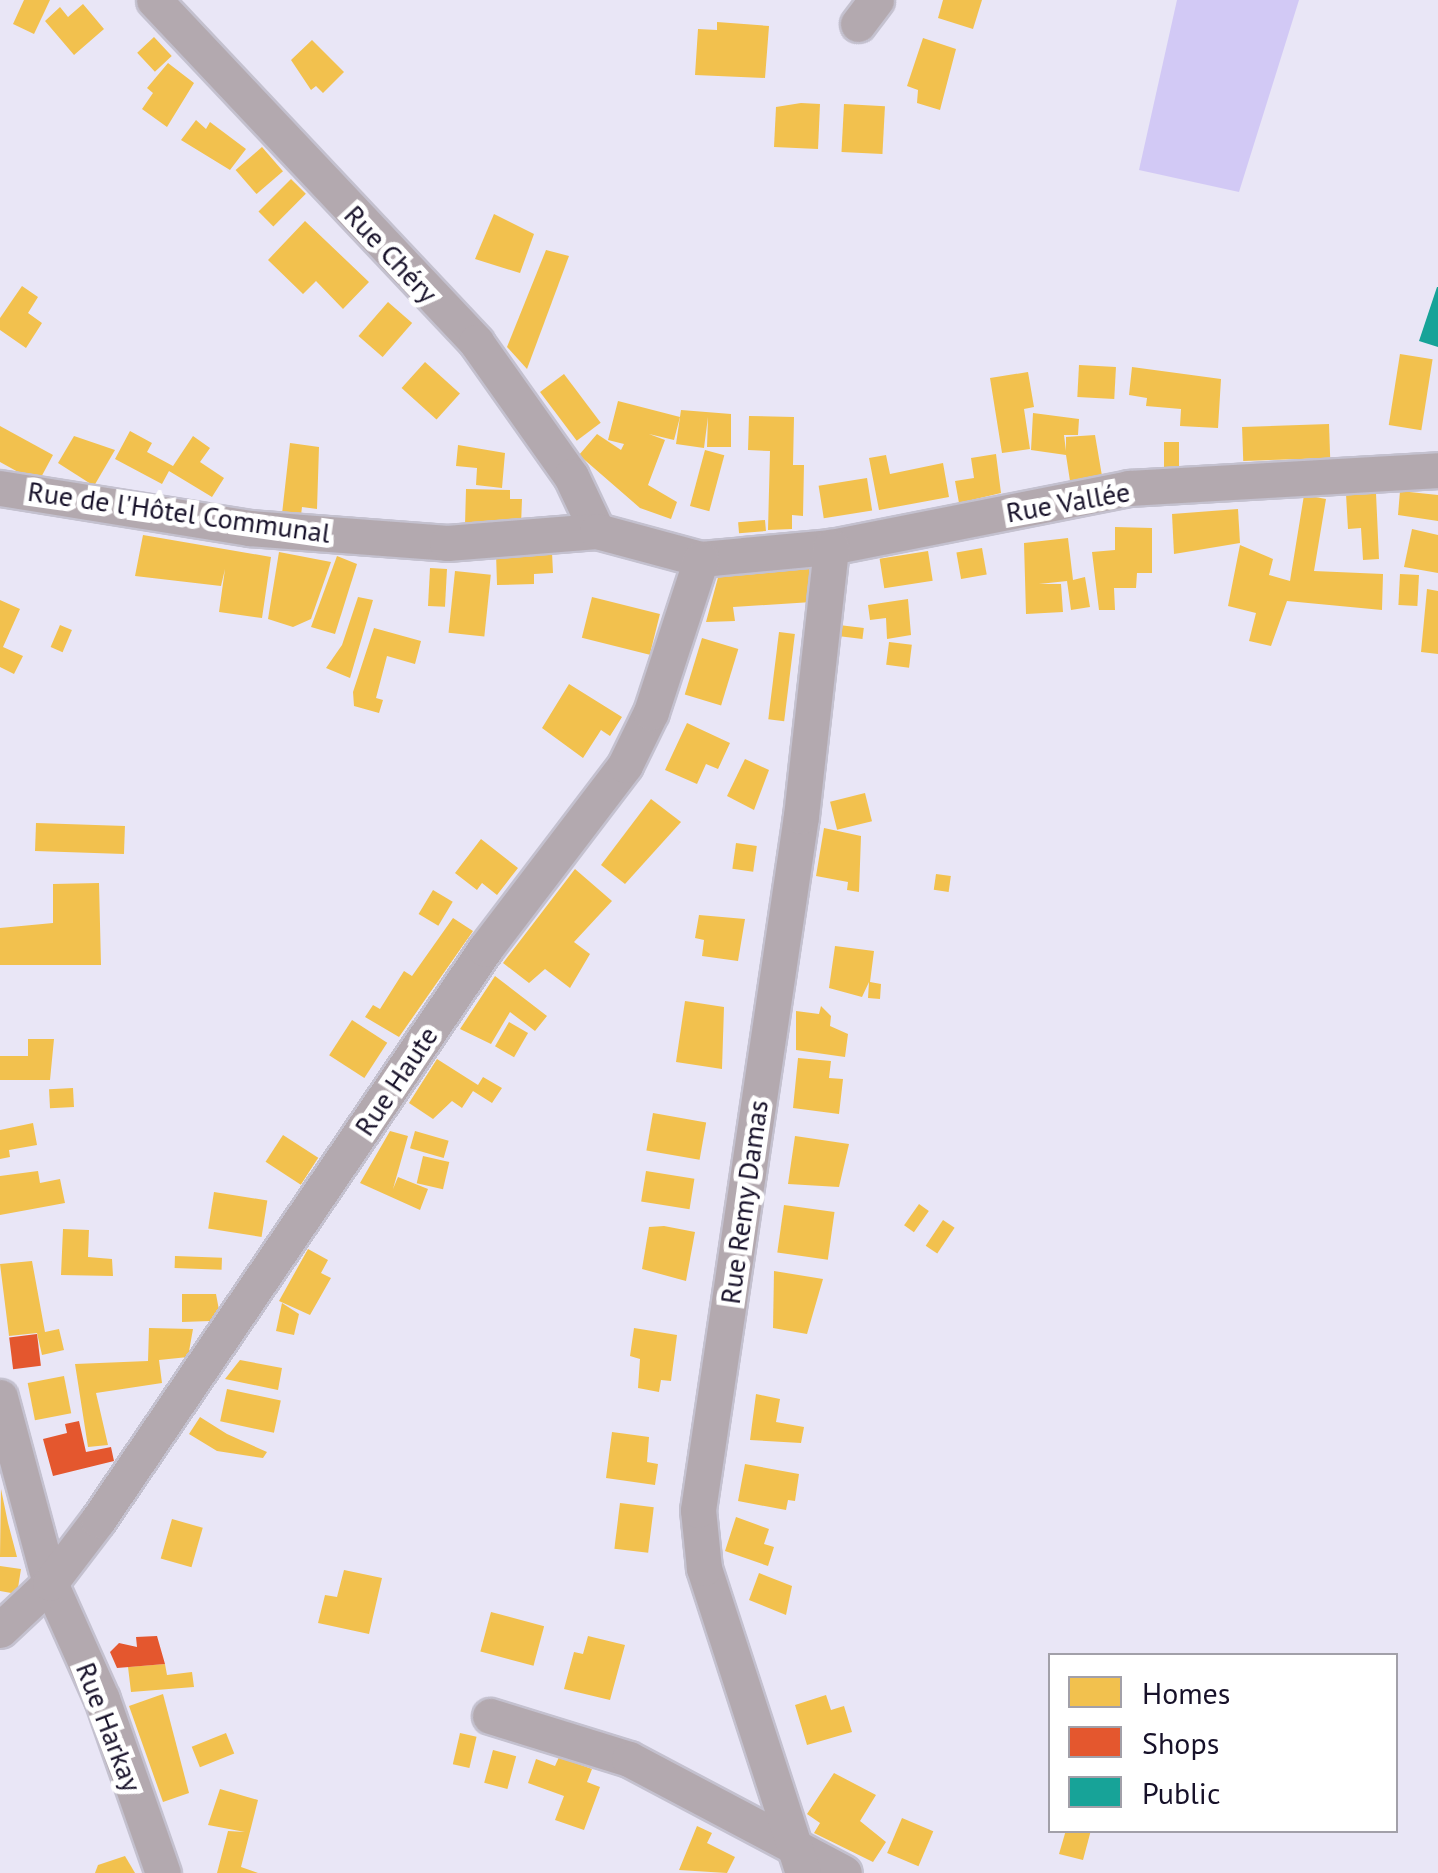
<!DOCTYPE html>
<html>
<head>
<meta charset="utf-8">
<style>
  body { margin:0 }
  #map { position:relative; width:1438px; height:1873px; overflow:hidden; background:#e9e6f6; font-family:"PT Sans",sans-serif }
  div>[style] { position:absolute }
  .green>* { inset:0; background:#d2c9f5 }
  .homes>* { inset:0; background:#f2c14e; transform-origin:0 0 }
  .shops>* { inset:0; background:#e4572e; transform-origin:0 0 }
  .public>* { inset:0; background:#17a398 }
  .roads { filter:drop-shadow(2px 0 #c4c1cf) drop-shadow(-2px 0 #c4c1cf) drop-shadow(0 2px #c4c1cf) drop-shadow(0 -2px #c4c1cf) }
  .minor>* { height:35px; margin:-17.5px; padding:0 17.5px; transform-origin:17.5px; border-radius:17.5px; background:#b3a9af }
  span { translate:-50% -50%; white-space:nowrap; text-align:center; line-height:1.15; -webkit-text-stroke:10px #fff; paint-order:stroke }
  .street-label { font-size:28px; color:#171129 }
  .legend { position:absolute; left:1048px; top:1653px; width:350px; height:180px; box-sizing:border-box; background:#fff; border:2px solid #a2a0a9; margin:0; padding:12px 18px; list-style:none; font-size:30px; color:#171129 }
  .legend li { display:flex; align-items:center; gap:20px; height:50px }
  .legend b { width:50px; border:2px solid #a2a0a9 }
</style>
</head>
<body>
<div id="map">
  <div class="green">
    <div style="clip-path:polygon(1177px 0,1299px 0,1239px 192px,1139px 170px)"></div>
  </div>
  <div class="homes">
    <div style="clip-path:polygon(24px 0,50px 0,34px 34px,13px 24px)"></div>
    <div style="clip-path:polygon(943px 0,982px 0,973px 29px,938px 18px)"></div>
    <div style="clip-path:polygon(83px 4px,104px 29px,74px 55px,45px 21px,60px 7px,68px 17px)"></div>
    <div style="clip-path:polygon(717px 22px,769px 26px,765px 78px,695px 75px,698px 29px,717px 30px)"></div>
    <div style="left:154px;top:37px;width:26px;height:23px;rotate:47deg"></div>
    <div style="clip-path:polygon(923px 38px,956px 49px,940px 110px,917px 103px,918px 90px,907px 86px)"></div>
    <div style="clip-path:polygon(312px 40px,344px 72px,323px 93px,316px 86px,311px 90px,291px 60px)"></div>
    <div style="clip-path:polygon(168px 63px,194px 83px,167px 127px,142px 109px,153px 93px,147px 88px)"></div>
    <div style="clip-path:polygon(801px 103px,820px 104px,818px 149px,774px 147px,776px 107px)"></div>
    <div style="left:844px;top:104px;width:41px;height:48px;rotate:3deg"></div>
    <div style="clip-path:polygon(196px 120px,206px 129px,210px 122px,246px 149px,230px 170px,181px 140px)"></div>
    <div style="left:262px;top:147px;width:32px;height:35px;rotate:49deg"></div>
    <div style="left:291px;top:179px;width:21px;height:46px;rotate:45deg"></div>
    <div style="clip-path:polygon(494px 214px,534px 234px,520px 273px,475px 259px)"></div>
    <div style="clip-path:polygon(305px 221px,369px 282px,343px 309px,316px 281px,303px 294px,268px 260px)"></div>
    <div style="clip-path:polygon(546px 250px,569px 256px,527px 369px,507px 347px)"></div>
    <div style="clip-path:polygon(22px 286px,38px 297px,28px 313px,42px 323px,26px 348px,0 330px,0 318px)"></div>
    <div style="left:388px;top:302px;width:32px;height:45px;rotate:41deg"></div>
    <div style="left:1400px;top:354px;width:33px;height:72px;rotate:9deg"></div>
    <div style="left:425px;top:362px;width:47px;height:35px;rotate:42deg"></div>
    <div style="left:1079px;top:365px;width:37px;height:32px;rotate:3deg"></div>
    <div style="clip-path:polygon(1132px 367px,1221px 379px,1218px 428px,1180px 426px,1181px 409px,1146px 406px,1147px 398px,1129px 395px)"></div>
    <div style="clip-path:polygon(1028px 372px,1034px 407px,1024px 409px,1030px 449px,1002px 453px,990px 378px)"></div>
    <div style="left:564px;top:374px;width:61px;height:30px;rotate:53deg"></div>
    <div style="clip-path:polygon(618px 401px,680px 417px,674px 440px,649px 434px,665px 440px,648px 485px,677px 502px,671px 519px,640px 508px,579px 455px,597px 434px,621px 450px,624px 444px,608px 440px)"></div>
    <div style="clip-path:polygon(681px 410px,731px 414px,731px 447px,707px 447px,708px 417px,704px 448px,676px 444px)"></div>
    <div style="clip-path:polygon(1033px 413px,1079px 419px,1078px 435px,1064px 435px,1066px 451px,1066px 437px,1095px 435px,1102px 476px,1070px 481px,1066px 455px,1031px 450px)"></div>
    <div style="clip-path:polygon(749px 416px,794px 417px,793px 465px,804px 465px,803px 516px,792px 515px,792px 529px,768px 530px,770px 451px,748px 450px)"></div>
    <div style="left:1329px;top:424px;width:34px;height:87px;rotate:88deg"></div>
    <div style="clip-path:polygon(0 426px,53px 455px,38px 483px,0 462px)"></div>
    <div style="clip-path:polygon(130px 431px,152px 443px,147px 452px,173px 466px,193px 436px,210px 448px,200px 462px,224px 478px,212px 497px,169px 471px,162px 484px,115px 459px)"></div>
    <div style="clip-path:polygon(74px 436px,115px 450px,94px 486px,58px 463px)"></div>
    <div style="left:1164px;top:442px;width:15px;height:25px"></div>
    <div style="clip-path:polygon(290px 443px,319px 447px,317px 509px,302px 507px,301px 515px,282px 514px)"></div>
    <div style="clip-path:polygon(458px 445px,505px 453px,502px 488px,476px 485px,477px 468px,456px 466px)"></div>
    <div style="left:705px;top:450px;width:20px;height:58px;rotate:15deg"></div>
    <div style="clip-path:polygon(996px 454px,1001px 493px,959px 503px,955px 481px,974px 478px,971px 458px)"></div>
    <div style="clip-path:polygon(886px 455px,890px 474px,943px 463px,949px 497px,879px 510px,869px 458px)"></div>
    <div style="left:867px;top:478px;width:33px;height:49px;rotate:81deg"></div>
    <div style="clip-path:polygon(466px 489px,510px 490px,510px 499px,522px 499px,521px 526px,465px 525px)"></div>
    <div style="clip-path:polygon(1400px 491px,1438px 495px,1438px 521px,1398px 515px)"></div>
    <div style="clip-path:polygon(1376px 493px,1379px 559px,1363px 560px,1361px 528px,1348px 529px,1346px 494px)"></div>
    <div style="clip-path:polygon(1304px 495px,1326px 499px,1314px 571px,1383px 574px,1382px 610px,1287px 601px,1271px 646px,1249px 641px,1256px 613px,1228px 606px,1240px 545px,1273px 559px,1269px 575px,1290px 581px)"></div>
    <div style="clip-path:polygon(1238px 509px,1240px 543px,1174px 554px,1172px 514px)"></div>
    <div style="left:765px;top:520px;width:11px;height:27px;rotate:85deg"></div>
    <div style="clip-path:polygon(1115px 527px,1152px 528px,1152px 573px,1137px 573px,1136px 588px,1114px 588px,1115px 610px,1099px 610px,1092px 552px,1115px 550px)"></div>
    <div style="clip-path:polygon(1412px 529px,1438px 535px,1438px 573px,1404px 567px)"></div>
    <div style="clip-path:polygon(143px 535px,271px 557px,262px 618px,219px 612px,225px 569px,221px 586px,135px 576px)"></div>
    <div style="clip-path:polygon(1068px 538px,1073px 580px,1085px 577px,1090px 607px,1071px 610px,1067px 581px,1039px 584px,1061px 584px,1063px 612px,1026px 614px,1024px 543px)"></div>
    <div style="left:982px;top:548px;width:27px;height:26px;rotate:80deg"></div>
    <div style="left:928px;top:551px;width:30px;height:49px;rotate:81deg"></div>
    <div style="clip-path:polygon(279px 552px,331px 562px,311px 619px,293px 627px,268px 619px)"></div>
    <div style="clip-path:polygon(552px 552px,553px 573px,534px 574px,534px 584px,497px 585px,496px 553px)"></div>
    <div style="clip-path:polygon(337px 556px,357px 564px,335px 634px,311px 627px)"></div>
    <div style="clip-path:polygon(809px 564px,812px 602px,733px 607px,735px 621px,706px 622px,720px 570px)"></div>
    <div style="left:430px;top:568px;width:17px;height:38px;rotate:3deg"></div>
    <div style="left:455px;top:571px;width:36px;height:62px;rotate:6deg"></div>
    <div style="left:1400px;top:574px;width:19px;height:31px;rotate:3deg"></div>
    <div style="clip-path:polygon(1427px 589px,1438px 591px,1438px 654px,1421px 652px)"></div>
    <div style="clip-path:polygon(358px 597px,373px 600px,350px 678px,326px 668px,342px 645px)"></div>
    <div style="left:592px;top:597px;width:70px;height:42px;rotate:14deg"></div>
    <div style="clip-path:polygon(908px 599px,911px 635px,887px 639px,886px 618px,870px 620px,868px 605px)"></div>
    <div style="clip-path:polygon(0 600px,20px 609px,3px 647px,23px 656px,14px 674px,0 667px)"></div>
    <div style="left:60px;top:625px;width:13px;height:24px;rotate:23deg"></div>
    <div style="left:839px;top:625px;width:25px;height:11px;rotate:7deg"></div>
    <div style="clip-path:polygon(374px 628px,421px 641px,415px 664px,387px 656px,376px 698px,383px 700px,379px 713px,354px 706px,353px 692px)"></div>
    <div style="left:779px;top:632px;width:16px;height:88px;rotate:7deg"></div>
    <div style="left:702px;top:638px;width:38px;height:59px;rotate:17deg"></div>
    <div style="left:889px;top:642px;width:23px;height:23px;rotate:7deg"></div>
    <div style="clip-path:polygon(569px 684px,622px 717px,610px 736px,601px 730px,583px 758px,542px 728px)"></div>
    <div style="clip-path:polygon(687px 723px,730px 743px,718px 769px,706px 764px,697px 784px,665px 770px)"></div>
    <div style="clip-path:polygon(745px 759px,769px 770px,754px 810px,727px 796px)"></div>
    <div style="left:865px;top:793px;width:29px;height:36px;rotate:76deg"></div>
    <div style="clip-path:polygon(651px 799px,681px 822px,625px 884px,601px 865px)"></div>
    <div style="left:36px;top:823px;width:89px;height:28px;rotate:2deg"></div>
    <div style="clip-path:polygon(824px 828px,861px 836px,859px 892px,847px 890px,848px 882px,816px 876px)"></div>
    <div style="clip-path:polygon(481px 839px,518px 868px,497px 895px,482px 883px,477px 890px,455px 873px)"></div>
    <div style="left:736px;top:843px;width:21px;height:26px;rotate:8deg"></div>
    <div style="clip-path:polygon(575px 869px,612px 901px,574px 942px,590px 954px,570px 988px,545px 969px,529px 983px,503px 963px)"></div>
    <div style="left:936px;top:874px;width:15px;height:16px;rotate:8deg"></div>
    <div style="clip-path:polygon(99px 883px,101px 965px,0 965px,0 928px,53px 923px,53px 884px)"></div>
    <div style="left:433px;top:890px;width:23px;height:28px;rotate:31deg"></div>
    <div style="clip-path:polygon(699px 915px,745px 919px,738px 961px,702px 956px,704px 940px,695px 938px)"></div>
    <div style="clip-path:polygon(453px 918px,473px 931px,399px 1037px,365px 1017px,373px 1005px,380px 1009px,404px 971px,412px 976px)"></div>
    <div style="clip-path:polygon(835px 946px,874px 951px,870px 982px,881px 984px,880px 999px,868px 998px,869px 982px,862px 997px,829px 988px)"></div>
    <div style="clip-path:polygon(495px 976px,547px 1016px,535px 1031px,510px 1012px,491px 1044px,460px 1029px)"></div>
    <div style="clip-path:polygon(685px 1001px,724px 1007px,722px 1069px,676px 1062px)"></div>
    <div style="clip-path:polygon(821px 1006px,831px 1016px,830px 1026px,848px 1034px,845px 1057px,796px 1050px,796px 1011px,819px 1014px)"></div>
    <div style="left:352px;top:1020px;width:42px;height:42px;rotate:33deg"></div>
    <div style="left:509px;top:1022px;width:22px;height:28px;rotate:30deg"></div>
    <div style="clip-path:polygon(28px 1039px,54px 1039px,50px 1080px,0 1080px,0 1056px,28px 1056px)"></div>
    <div style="clip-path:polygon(798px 1058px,831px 1061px,829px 1078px,843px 1079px,839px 1114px,793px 1108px)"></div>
    <div style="clip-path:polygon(437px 1059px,478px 1085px,483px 1077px,502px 1088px,492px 1103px,473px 1091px,462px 1108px,452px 1101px,433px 1119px,409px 1103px)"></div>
    <div style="left:73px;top:1088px;width:19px;height:24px;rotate:87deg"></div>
    <div style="left:653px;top:1113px;width:54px;height:38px;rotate:10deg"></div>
    <div style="clip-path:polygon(33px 1123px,37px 1145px,9px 1150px,10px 1157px,0 1159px,0 1130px)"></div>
    <div style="clip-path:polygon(390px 1131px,408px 1136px,393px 1189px,398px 1177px,428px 1189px,420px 1210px,360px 1183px)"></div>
    <div style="left:415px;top:1131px;width:35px;height:18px;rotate:16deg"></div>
    <div style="left:283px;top:1135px;width:42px;height:32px;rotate:33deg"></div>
    <div style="clip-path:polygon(795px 1136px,849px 1144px,839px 1187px,788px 1184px)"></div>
    <div style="left:423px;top:1156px;width:27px;height:28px;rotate:13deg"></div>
    <div style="clip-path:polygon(38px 1171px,40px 1183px,60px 1179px,65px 1203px,0 1215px,0 1176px)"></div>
    <div style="left:646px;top:1171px;width:49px;height:31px;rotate:9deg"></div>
    <div style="left:214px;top:1192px;width:54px;height:37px;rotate:9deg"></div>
    <div style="left:919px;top:1204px;width:12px;height:26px;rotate:35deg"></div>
    <div style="left:784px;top:1205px;width:51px;height:48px;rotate:8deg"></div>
    <div style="left:943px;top:1220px;width:14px;height:31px;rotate:34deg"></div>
    <div style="clip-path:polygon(664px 1226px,695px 1232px,686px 1281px,642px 1269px,649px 1227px)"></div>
    <div style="clip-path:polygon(63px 1229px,89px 1230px,88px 1257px,112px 1259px,113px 1276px,61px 1275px)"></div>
    <div style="clip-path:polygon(308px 1249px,328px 1260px,321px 1273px,331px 1278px,310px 1315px,279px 1301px)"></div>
    <div style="left:175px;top:1256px;width:47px;height:12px;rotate:2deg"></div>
    <div style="clip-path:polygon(32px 1261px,45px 1332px,59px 1329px,64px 1350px,42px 1355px,37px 1333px,9px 1336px,0 1264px)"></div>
    <div style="clip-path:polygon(774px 1271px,823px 1279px,807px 1334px,773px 1328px)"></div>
    <div style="clip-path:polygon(182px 1294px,216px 1294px,219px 1310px,210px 1321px,182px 1322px)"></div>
    <div style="clip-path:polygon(282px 1303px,299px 1314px,294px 1335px,276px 1331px)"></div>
    <div style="clip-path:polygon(149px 1328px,193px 1329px,188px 1357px,159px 1360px,162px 1383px,96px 1393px,108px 1445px,88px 1447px,75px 1364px,148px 1361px)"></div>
    <div style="clip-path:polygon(634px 1328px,677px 1335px,671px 1381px,661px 1380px,659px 1392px,638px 1388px,640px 1359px,630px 1356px)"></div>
    <div style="clip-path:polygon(240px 1360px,282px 1368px,278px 1390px,225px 1379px)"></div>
    <div style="left:64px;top:1376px;width:38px;height:37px;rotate:79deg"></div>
    <div style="left:227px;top:1389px;width:55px;height:33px;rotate:12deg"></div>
    <div style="clip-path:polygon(756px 1394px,780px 1399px,776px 1422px,804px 1427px,801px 1443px,750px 1440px)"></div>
    <div style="clip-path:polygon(200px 1417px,227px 1434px,267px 1452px,263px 1458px,217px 1451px,189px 1434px)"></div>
    <div style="clip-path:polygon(612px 1432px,649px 1437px,647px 1462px,658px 1464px,655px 1485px,606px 1478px)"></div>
    <div style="clip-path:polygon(745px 1464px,799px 1474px,795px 1501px,788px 1500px,786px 1510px,738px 1501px)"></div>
    <div style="clip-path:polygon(1px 1489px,8px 1523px,17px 1557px,0 1557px)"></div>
    <div style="left:620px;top:1503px;width:34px;height:46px;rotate:7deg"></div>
    <div style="clip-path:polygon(736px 1517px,769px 1529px,764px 1544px,774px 1547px,768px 1566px,725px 1551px)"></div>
    <div style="left:172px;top:1519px;width:32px;height:41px;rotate:16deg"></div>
    <div style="clip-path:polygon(0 1566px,21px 1569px,17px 1594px,0 1591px)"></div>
    <div style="clip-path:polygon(344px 1570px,382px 1578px,369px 1634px,318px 1623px,325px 1595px,337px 1597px)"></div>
    <div style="clip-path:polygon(759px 1573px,792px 1586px,786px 1615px,749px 1600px)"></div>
    <div style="left:491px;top:1612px;width:55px;height:41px;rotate:15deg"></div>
    <div style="clip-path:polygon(588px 1636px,625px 1645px,610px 1700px,564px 1689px,574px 1652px,583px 1654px)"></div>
    <div style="clip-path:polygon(165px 1664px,167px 1675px,192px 1672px,194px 1687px,131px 1692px,128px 1667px)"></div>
    <div style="clip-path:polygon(163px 1694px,189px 1793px,163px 1802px,129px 1706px)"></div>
    <div style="clip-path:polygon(826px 1695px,831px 1710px,844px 1706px,852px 1732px,807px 1745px,795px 1705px)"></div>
    <div style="left:226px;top:1733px;width:22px;height:37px;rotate:68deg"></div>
    <div style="left:460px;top:1733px;width:17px;height:32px;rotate:13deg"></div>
    <div style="left:493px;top:1750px;width:24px;height:34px;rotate:15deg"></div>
    <div style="clip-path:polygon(559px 1757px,592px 1769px,587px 1782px,600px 1787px,584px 1830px,555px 1820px,564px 1796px,528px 1783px,536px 1759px,555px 1766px)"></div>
    <div style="clip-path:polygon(834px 1773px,876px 1795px,860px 1821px,886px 1842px,873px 1862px,814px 1833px,820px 1823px,807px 1814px)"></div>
    <div style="clip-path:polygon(220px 1789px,258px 1800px,241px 1867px,258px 1873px,217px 1873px,228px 1831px,245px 1832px,208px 1825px)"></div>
    <div style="left:902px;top:1818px;width:34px;height:38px;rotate:23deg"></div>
    <div style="clip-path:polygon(697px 1826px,712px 1833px,707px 1843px,735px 1857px,727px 1873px,679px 1870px)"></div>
    <div style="clip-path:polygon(1066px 1830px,1091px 1830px,1083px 1860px,1059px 1854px)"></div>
    <div style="clip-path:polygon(125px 1856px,135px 1873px,95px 1873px,98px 1865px)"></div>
  </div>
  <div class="shops">
    <div style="left:37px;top:1334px;width:32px;height:28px;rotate:83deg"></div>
    <div style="clip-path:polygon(79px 1421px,86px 1452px,111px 1447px,114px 1461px,53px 1476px,43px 1439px,67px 1433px,65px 1424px)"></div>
    <div style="clip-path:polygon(157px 1636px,165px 1664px,117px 1668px,110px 1652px,119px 1643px,137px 1647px,136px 1637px)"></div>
  </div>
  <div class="public">
    <div style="clip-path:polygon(1437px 287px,1438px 287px,1438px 347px,1419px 341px)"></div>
  </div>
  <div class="roads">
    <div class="minor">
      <div style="left:154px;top:0;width:470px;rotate:46.7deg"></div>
      <div style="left:476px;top:342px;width:164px;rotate:54.7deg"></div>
      <div style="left:571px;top:476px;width:61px;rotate:64.7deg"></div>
      <div style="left:858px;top:24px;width:30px;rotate:-53deg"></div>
      <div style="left:0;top:488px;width:252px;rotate:9.1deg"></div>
      <div style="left:249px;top:528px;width:199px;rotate:4.3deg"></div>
      <div style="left:447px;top:543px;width:150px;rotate:-4.6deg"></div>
      <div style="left:597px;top:531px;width:108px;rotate:15.1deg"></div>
      <div style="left:701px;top:559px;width:131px;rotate:-5.3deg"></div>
      <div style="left:831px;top:547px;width:304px;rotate:-11.2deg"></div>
      <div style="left:1129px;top:488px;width:310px;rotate:-3.3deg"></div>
      <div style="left:0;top:1397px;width:193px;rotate:75deg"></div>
      <div style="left:50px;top:1583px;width:127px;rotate:65.9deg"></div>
      <div style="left:102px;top:1699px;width:184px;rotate:70.7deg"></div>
      <div style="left:0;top:1630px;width:69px;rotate:-43.2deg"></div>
      <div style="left:50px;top:1583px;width:79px;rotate:-52.7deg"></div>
      <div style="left:98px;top:1520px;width:690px;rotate:-55.87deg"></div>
      <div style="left:485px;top:949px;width:231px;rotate:-52.7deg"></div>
      <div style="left:625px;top:765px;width:59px;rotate:-63.9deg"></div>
      <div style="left:651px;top:712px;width:161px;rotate:-71.9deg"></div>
      <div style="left:490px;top:1716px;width:145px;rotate:17.2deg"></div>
      <div style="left:629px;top:1759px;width:243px;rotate:27.9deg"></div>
      <div style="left:803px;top:1873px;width:321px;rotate:-108deg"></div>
      <div style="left:704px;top:1568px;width:58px;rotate:-95.9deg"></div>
      <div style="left:698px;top:1510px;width:702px;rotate:-81.56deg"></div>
      <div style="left:801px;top:816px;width:271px;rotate:-83.6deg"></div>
    </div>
  </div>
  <div class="street-label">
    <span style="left:391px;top:254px;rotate:47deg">Rue Chéry</span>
    <span style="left:1068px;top:502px;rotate:-10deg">Rue Vallée</span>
    <span style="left:179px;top:512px;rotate:8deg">Rue de l'Hôtel Communal</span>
    <span style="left:396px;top:1081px;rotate:-56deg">Rue Haute</span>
    <span style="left:744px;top:1202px;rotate:-82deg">Rue Remy Damas</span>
    <span style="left:109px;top:1727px;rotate:69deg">Rue Harkay</span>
  </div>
  <ul class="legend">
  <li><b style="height:28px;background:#f2c14e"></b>Homes</li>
  <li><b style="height:28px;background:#e4572e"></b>Shops</li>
  <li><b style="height:28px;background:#17a398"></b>Public</li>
  </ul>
</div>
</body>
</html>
